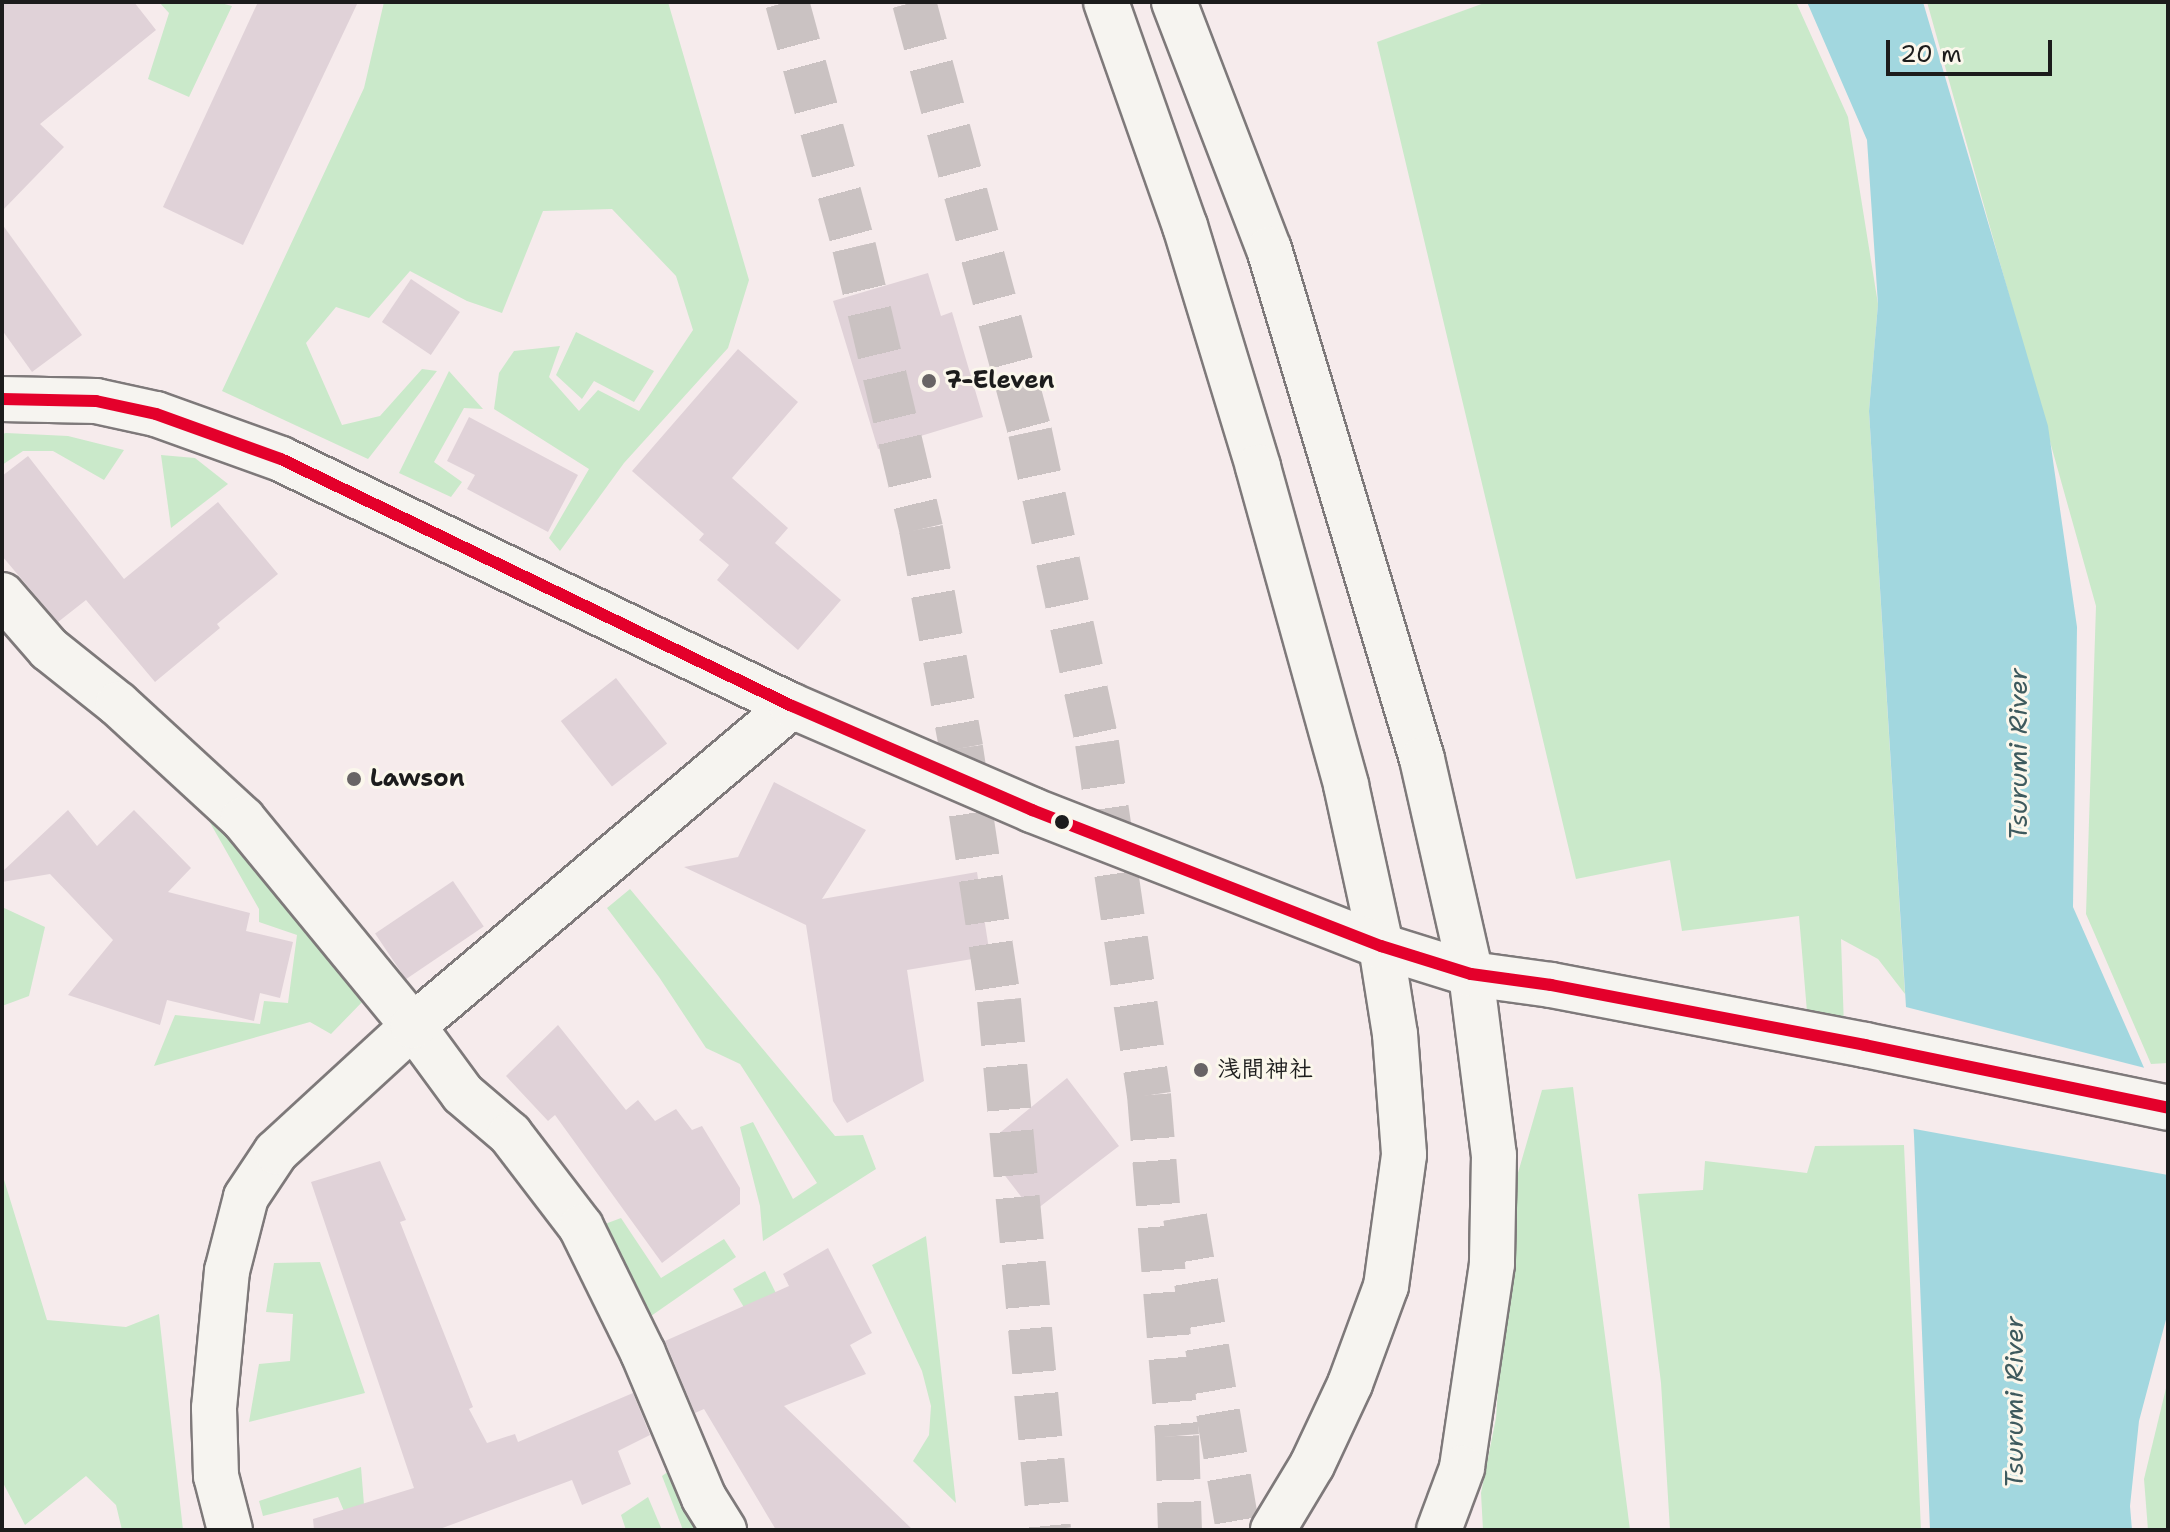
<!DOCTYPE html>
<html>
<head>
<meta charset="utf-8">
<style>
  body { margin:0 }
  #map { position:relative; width:2170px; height:1532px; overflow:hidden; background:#f6ebec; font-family:"Shantell Sans","Klee One",sans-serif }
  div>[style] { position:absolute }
  .green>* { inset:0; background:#cae9ca }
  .water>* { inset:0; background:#a2d7df }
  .pier>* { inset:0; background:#f6ebec }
  .building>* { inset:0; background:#e0d2d8; transform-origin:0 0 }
  .motorway-tunnel>* { height:44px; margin-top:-22px; transform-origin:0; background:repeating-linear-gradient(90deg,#cac2c2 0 44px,transparent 0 66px) }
  .roads { filter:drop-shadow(2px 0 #7e797a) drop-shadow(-2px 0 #7e797a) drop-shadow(0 2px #7e797a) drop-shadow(0 -2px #7e797a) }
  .minor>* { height:44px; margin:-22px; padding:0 22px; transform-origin:22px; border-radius:22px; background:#f6f4f0 }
  .tertiary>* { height:44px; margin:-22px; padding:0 22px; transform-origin:22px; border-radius:22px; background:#f6f4f0 }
  .primary>* { height:44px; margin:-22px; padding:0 22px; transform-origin:22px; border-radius:22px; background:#f6f4f0 }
  .motorway>* { height:44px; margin:-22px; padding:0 22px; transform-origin:22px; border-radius:22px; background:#f6f4f0 }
  .bus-1>* { height:12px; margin:-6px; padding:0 6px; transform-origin:6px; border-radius:6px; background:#e4002b }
  .dots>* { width:22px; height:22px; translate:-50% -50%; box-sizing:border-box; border:4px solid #fbf7ec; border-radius:50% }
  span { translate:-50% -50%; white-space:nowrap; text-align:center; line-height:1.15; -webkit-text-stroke:6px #fbf7ec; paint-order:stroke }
  .poi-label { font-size:24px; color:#1c1c1c; font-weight:700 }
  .left { translate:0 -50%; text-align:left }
  .water-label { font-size:26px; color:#3e5a5e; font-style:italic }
  .frame { position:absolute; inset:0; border:4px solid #1c1c1c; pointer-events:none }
  .scale { position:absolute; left:1886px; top:40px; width:166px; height:36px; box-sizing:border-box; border:4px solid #1c1c1c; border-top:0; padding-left:10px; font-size:24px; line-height:28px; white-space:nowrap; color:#1c1c1c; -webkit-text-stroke:6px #fbf7ec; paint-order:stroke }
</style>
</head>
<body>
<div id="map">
  <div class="green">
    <div style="clip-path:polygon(159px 2px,217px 2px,232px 6px,189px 97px,148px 79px,169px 13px)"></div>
    <div style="clip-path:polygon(384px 2px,668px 2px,749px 280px,728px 348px,624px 463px,560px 551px,549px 538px,589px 469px,494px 409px,499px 373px,514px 351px,560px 346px,549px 377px,579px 411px,598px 390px,639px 411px,693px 330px,676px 276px,612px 209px,543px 211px,502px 313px,467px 301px,410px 271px,369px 318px,336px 307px,306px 343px,342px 425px,380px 416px,422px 369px,437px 371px,368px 459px,222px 391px,364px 88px)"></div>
    <div style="clip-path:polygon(1487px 2px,1796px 2px,1848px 117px,1878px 304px,1869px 411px,1905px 994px,1878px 959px,1841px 939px,1844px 1027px,1808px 1024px,1799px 916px,1682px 931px,1670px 860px,1576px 879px,1377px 42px)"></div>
    <div style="clip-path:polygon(1927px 2px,2168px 2px,2168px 1063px,2151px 1064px,2086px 914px,2096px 606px)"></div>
    <div style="clip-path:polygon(576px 332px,654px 371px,634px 402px,594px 381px,582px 399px,556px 375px)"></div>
    <div style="clip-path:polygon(449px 371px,483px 409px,464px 408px,434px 462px,462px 482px,451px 497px,399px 473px)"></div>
    <div style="clip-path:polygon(6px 433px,68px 436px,124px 450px,104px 480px,53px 451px,23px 451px,2px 465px,2px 434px)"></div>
    <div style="clip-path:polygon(161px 455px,195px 458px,228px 484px,171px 528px)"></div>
    <div style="clip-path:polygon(191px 789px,366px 998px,331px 1034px,310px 1022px,154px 1066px,175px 1015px,260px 1024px,264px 1001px,288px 1003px,297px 935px,259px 922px,259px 909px)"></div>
    <div style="clip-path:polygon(630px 889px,835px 1136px,863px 1135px,876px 1169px,763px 1241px,760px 1206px,740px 1127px,753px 1122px,793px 1199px,817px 1183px,740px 1064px,706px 1048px,659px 977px,607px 908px)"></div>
    <div style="clip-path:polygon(2px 907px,45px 927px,29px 996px,2px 1006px)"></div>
    <div style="clip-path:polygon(1573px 1087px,1630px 1530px,1483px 1530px,1481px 1493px,1496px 1418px,1511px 1197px,1542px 1090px)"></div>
    <div style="clip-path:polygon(1904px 1145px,1921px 1530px,1670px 1530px,1661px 1383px,1638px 1194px,1703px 1190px,1705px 1161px,1807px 1173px,1815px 1146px)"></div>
    <div style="clip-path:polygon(2px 1173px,47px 1320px,126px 1327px,159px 1314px,183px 1530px,122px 1530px,116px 1505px,86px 1476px,25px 1525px,2px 1481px)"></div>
    <div style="clip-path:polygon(621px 1218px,661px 1278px,724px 1239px,736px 1257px,651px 1316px,605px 1224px)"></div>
    <div style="clip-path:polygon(926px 1236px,956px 1503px,913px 1461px,929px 1435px,931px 1406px,922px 1371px,872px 1265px)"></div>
    <div style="clip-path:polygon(320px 1262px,365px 1393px,249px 1422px,259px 1364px,290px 1361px,293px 1314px,266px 1312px,274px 1263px)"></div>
    <div style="clip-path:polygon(765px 1271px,807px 1356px,773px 1356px,733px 1289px)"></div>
    <div style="clip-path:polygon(2168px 1380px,2168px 1530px,2148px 1530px,2144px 1479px)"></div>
    <div style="clip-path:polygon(676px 1466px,705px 1530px,683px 1530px,662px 1476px)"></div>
    <div style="clip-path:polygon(361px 1467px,366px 1530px,352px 1530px,338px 1497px,263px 1516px,259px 1501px)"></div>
    <div style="clip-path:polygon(648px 1497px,662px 1530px,626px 1530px,621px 1515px)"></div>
  </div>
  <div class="water">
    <div style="clip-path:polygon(1807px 2px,1923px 2px,2048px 426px,2077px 627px,2073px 907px,2168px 1122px,2168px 1312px,2139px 1421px,2130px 1506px,2132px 1530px,1930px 1530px,1914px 1136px,1869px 411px,1878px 304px,1867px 140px)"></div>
  </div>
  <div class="pier">
    <div style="clip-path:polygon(1902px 1006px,2149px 1069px,2168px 1112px,2168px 1175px,1909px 1128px)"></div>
  </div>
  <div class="building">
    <div style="clip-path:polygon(2px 2px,134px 2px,156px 30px,40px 124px,64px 147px,2px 211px)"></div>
    <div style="clip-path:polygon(258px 2px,358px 2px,243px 245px,163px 207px)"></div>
    <div style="clip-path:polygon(2px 224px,82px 335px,32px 372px,2px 330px)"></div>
    <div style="clip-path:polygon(928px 273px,941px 316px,952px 312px,983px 417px,878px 449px,833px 301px)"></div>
    <div style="left:411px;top:279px;width:59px;height:52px;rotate:34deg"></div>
    <div style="clip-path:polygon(738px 349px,798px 402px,732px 478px,788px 528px,775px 543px,841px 600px,798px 650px,717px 580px,729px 565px,699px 540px,704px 534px,632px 471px)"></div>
    <div style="clip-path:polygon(469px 417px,578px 475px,548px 532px,467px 489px,475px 475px,447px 461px)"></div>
    <div style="clip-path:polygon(28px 456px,124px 579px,218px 502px,278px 574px,217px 624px,220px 628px,155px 682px,86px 600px,58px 622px,2px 556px,2px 476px)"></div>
    <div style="left:616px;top:678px;width:83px;height:70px;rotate:52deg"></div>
    <div style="clip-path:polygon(774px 782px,866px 830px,822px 899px,977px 872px,990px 956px,907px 970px,924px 1081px,847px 1123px,833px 1101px,806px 925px,684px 867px,738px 857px)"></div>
    <div style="clip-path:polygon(68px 810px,97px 846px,134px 810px,191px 868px,168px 892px,250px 913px,246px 931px,293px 942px,280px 998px,260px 993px,254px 1021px,167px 1000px,160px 1025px,68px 995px,113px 940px,50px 874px,2px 882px,2px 872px)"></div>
    <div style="left:453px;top:881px;width:55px;height:94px;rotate:56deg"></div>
    <div style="clip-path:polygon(558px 1025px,626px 1110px,638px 1100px,655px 1121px,676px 1109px,692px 1130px,702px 1126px,740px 1188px,740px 1204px,662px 1263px,555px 1115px,548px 1121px,506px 1076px)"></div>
    <div style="clip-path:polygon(1067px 1078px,1119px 1146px,1033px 1212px,999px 1168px,1008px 1159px,991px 1140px)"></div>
    <div style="clip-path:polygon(380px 1161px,406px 1220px,400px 1222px,473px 1407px,469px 1409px,487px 1443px,515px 1434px,518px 1442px,633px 1393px,650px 1435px,618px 1451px,631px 1484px,582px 1505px,572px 1480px,437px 1530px,314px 1530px,313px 1519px,414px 1488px,311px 1182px)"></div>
    <div style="clip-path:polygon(828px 1248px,872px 1333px,850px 1345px,866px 1374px,784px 1406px,913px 1530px,776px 1530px,704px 1409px,695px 1413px,665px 1341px,789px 1286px,783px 1274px)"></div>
  </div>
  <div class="motorway-tunnel">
    <div style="left:787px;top:2px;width:254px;rotate:74.7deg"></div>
    <div style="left:854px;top:247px;width:290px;rotate:76.6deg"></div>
    <div style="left:921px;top:529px;width:223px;rotate:79.6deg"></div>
    <div style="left:961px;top:748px;width:255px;rotate:81.4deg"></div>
    <div style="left:999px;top:1000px;width:532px;rotate:84.61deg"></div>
    <div style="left:914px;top:2px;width:445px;rotate:74.9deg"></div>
    <div style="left:1030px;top:432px;width:318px;rotate:77.8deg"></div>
    <div style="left:1097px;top:743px;width:356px;rotate:81.6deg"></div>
    <div style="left:1149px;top:1095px;width:342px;rotate:85.3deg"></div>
    <div style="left:1177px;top:1436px;width:94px;rotate:88.2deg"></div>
    <div style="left:1185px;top:1217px;width:317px;rotate:80.4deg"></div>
  </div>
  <div class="roads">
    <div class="minor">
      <div style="left:2px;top:595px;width:72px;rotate:49deg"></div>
      <div style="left:49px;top:649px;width:88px;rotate:38.6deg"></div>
      <div style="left:118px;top:704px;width:170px;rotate:42.6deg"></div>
      <div style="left:243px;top:819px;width:268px;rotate:50.6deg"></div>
      <div style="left:413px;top:1026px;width:84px;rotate:53.7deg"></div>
      <div style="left:463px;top:1094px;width:62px;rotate:40.4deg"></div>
      <div style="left:510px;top:1134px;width:117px;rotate:52.6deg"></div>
      <div style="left:581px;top:1227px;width:140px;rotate:63.8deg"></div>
      <div style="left:643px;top:1353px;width:157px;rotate:67.2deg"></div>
      <div style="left:704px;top:1498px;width:38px;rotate:58deg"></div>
      <div style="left:230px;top:1530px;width:56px;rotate:-104.5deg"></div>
      <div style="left:216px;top:1476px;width:68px;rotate:-91.7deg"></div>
      <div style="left:214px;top:1408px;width:138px;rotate:-84.6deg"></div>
      <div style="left:227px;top:1271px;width:76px;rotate:-75.6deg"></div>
      <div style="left:246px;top:1197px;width:54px;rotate:-56.3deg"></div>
      <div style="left:276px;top:1152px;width:186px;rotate:-42.6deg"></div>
      <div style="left:413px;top:1026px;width:496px;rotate:-40.2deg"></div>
    </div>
    <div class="tertiary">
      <div style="left:1106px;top:2px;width:238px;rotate:70.6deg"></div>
      <div style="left:1185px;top:226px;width:252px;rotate:73.1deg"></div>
      <div style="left:1258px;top:467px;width:330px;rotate:74.5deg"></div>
      <div style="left:1346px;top:785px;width:165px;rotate:77.7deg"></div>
      <div style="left:1381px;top:946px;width:89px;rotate:81deg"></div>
      <div style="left:1395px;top:1034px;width:121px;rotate:85.7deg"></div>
      <div style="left:1404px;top:1155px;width:132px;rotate:97.8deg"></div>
      <div style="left:1386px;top:1286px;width:104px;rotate:110.2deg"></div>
      <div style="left:1350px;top:1384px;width:89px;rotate:115.1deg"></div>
      <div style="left:1312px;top:1465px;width:76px;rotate:121deg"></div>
      <div style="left:1174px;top:2px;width:265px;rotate:69deg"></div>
      <div style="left:1269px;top:249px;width:532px;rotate:73.3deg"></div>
      <div style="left:1422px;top:759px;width:221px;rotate:77.2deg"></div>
      <div style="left:1471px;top:974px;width:182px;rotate:82.8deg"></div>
      <div style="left:1494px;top:1155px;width:109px;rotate:91.1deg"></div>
      <div style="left:1492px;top:1264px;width:206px;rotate:98.4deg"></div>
    </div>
    <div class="primary">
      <div style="left:2px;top:399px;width:94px;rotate:1.2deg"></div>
      <div style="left:96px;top:401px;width:61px;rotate:12.2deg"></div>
      <div style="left:156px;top:414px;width:133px;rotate:19.8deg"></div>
      <div style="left:281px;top:459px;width:568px;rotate:25.8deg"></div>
      <div style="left:792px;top:706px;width:262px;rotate:23.4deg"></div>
      <div style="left:1032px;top:810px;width:375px;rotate:21.3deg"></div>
      <div style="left:1381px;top:946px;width:94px;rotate:17.3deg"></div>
      <div style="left:1471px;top:974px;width:81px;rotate:7.8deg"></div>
      <div style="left:1551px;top:985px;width:320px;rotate:10.8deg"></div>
      <div style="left:1865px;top:1045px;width:309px;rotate:11.7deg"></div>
    </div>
    <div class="motorway">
      <div style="left:1439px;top:1530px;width:66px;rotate:-69.6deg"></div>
    </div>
  </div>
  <div class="bus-1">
    <div style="left:2px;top:399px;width:94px;rotate:1.2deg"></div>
    <div style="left:96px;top:401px;width:61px;rotate:12.2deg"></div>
    <div style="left:156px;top:414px;width:133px;rotate:19.8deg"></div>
    <div style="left:281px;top:459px;width:568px;rotate:25.8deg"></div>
    <div style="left:792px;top:706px;width:262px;rotate:23.4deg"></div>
    <div style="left:1032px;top:810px;width:375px;rotate:21.3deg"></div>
    <div style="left:1381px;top:946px;width:94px;rotate:17.3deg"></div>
    <div style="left:1471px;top:974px;width:81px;rotate:7.8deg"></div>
    <div style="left:1551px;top:985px;width:320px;rotate:10.8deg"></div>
    <div style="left:1865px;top:1045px;width:309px;rotate:11.7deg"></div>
  </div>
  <div class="dots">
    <div style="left:929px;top:381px;background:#686465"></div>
    <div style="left:354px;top:779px;background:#686465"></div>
    <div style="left:1062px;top:822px;background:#1c1c1c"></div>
    <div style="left:1201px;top:1070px;background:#686465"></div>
  </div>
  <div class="poi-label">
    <span class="left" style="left:945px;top:381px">7-Eleven</span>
    <span class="left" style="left:370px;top:779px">Lawson</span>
    <span class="left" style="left:1217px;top:1070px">浅間神社</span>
  </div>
  <div class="water-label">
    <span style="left:2018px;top:754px;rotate:-90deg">Tsurumi River</span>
    <span style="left:2014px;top:1402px;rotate:-90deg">Tsurumi River</span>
  </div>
  <div class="frame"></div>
  <div class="scale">20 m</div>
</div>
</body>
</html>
